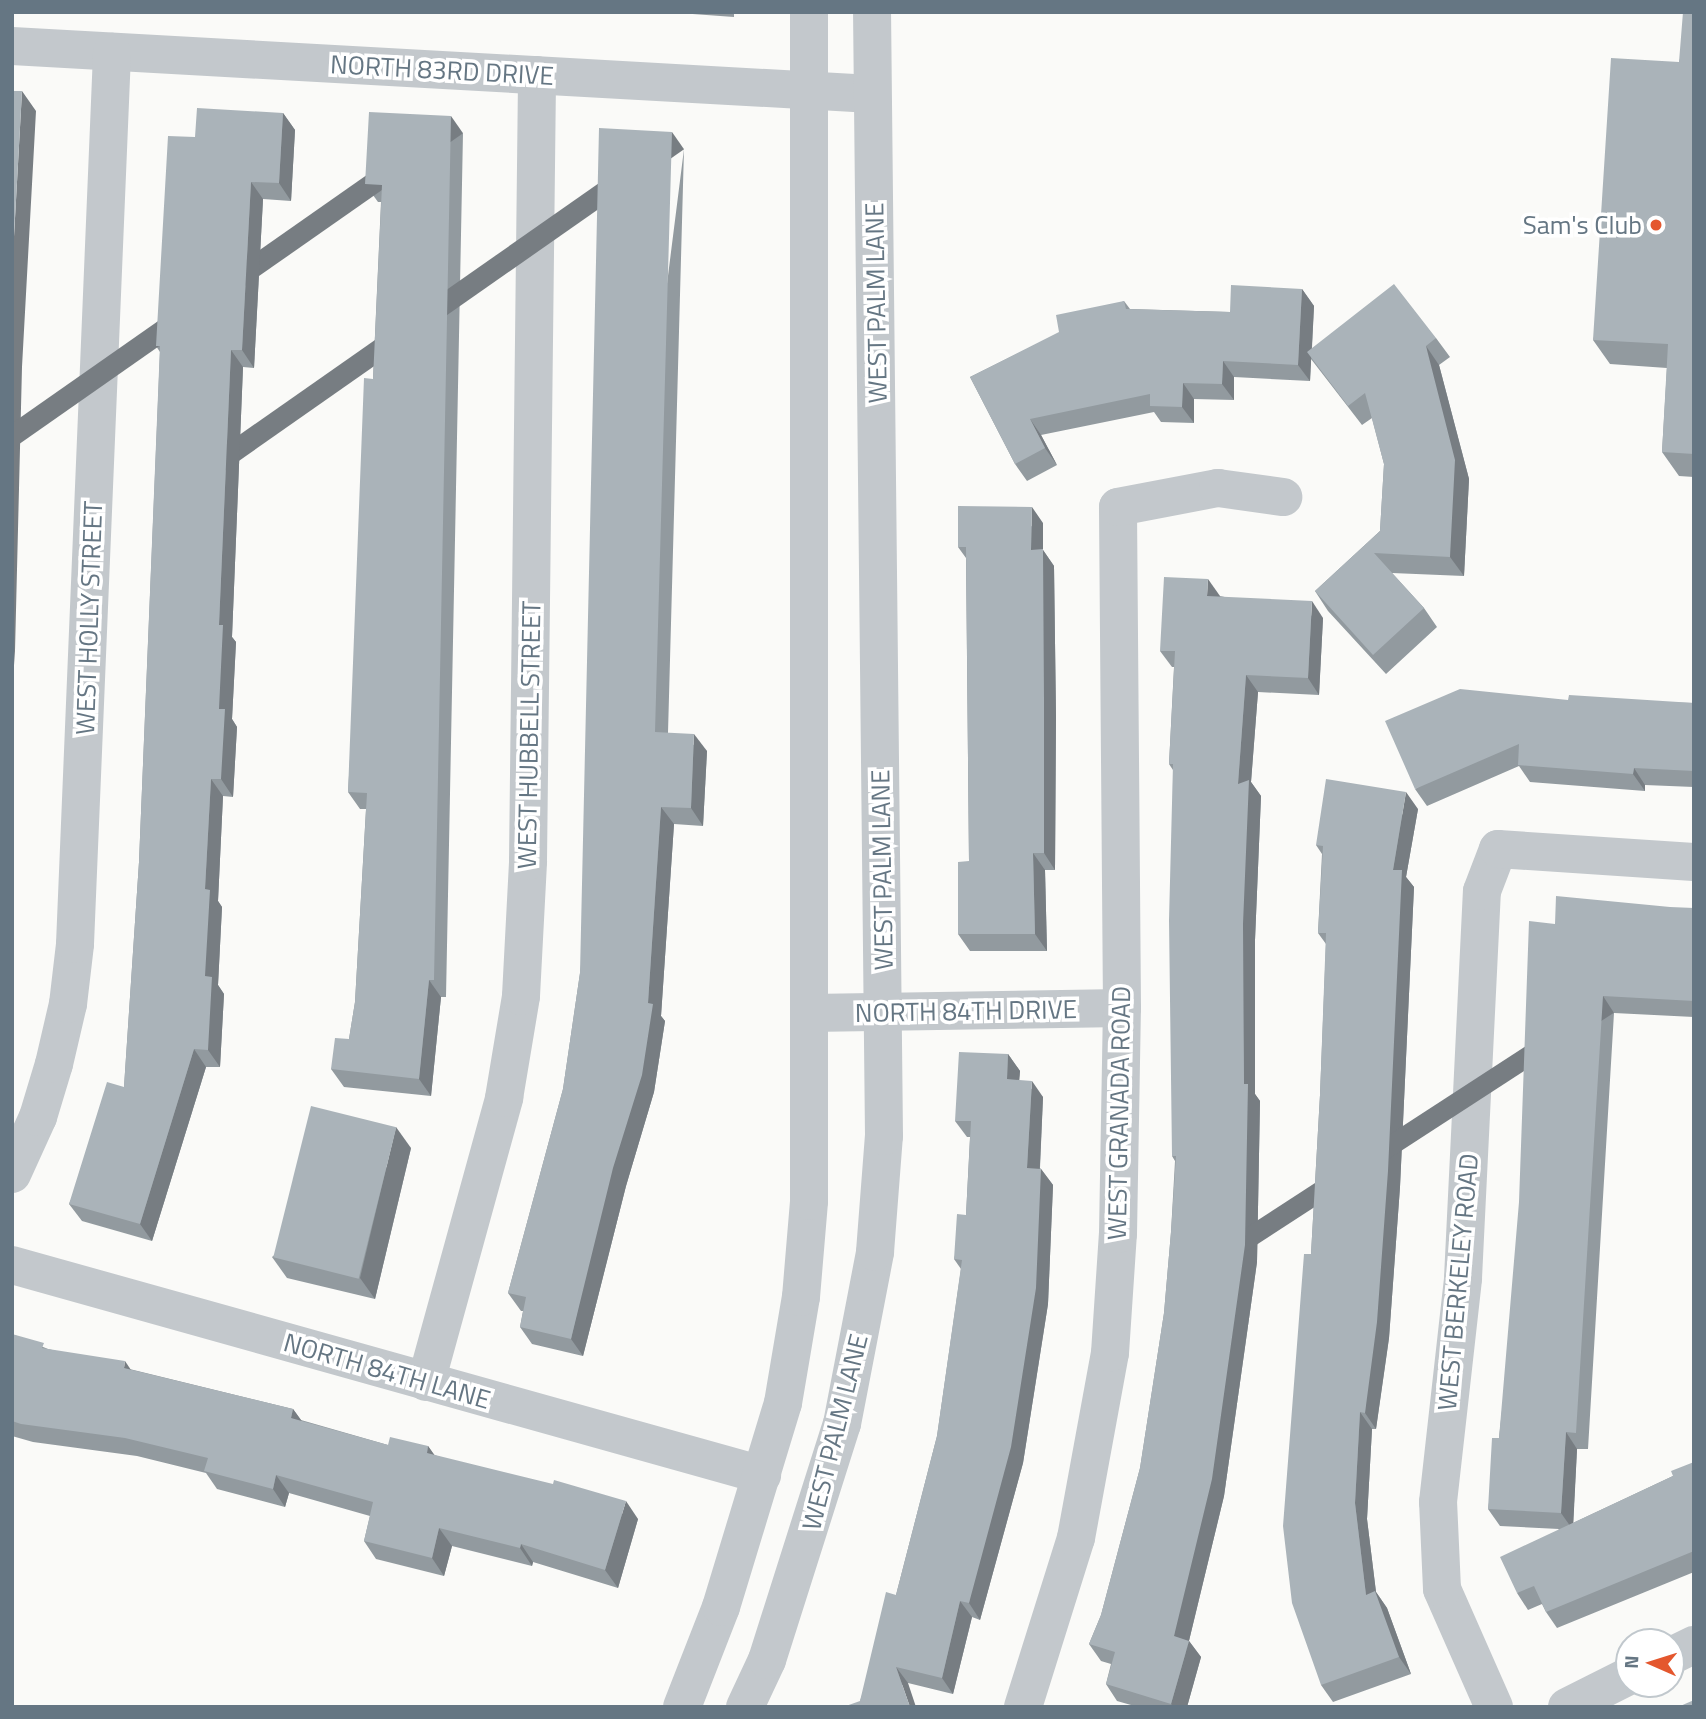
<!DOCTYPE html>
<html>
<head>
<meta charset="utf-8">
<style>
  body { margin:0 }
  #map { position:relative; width:1706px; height:1719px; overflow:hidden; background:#fafaf8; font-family:"Titillium Web",sans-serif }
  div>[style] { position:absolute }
  .street>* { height:38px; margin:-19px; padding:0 19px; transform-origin:19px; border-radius:19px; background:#c3c8cc }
  .wall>* { inset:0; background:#929a9f }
  .shaded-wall>* { inset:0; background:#777d82; transform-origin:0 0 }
  .building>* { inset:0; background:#aab3b9; transform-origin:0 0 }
  .dots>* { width:19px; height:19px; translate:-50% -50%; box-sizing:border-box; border:4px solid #fff; border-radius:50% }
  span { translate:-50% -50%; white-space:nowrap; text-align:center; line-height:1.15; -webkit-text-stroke:7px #fff; paint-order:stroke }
  .street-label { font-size:26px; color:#657683 }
  .poi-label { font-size:26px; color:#657683 }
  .right { translate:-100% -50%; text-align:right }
  .frame { position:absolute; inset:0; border:14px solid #657683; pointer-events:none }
  .north { position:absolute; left:1615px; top:1628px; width:70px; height:70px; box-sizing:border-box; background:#fff; border:2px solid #c1c8cd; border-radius:50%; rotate:273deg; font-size:19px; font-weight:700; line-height:28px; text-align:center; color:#657683 }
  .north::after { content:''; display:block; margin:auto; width:24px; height:32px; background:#e4572e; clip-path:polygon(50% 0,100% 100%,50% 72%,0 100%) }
</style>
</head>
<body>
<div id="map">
  <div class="street">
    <div style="left:12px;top:46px;width:861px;rotate:3.19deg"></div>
    <div style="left:810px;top:1013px;width:312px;rotate:-0.9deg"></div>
    <div style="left:12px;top:1174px;width:63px;rotate:-65.5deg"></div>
    <div style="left:38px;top:1117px;width:55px;rotate:-73.2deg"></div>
    <div style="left:54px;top:1064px;width:62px;rotate:-76.9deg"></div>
    <div style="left:68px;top:1004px;width:60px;rotate:-83.3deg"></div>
    <div style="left:75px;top:944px;width:893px;rotate:-87.62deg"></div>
    <div style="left:12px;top:1265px;width:779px;rotate:15.64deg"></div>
    <div style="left:426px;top:1382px;width:295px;rotate:-74.6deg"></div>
    <div style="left:504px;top:1098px;width:103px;rotate:-80.5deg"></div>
    <div style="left:521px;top:996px;width:135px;rotate:-87deg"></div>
    <div style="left:528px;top:861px;width:786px;rotate:-89.34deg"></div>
    <div style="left:1671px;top:1656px;width:25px;rotate:-26deg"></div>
    <div style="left:682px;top:1707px;width:107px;rotate:-68.7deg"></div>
    <div style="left:721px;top:1607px;width:213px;rotate:-73.1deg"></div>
    <div style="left:783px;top:1403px;width:108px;rotate:-80.4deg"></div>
    <div style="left:801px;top:1297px;width:96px;rotate:-85.2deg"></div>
    <div style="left:809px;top:1201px;width:1189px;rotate:-90deg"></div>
    <div style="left:745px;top:1707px;width:52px;rotate:-64.9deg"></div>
    <div style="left:767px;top:1660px;width:248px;rotate:-72.4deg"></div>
    <div style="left:842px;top:1424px;width:175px;rotate:-79.1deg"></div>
    <div style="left:875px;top:1252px;width:116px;rotate:-85.6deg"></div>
    <div style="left:884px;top:1136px;width:1124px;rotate:-90.61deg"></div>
    <div style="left:1023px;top:1707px;width:177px;rotate:-72.6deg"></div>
    <div style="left:1076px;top:1538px;width:188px;rotate:-79.6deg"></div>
    <div style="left:1110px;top:1353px;width:119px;rotate:-86.2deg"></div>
    <div style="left:1118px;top:1234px;width:226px;rotate:-89deg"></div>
    <div style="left:1122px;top:1008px;width:501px;rotate:-90.46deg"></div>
    <div style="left:1118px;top:507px;width:102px;rotate:-10.8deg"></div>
    <div style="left:1218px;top:488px;width:66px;rotate:7.9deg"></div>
    <div style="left:1494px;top:1707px;width:129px;rotate:-113.8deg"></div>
    <div style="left:1442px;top:1589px;width:87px;rotate:-92.6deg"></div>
    <div style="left:1438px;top:1502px;width:225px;rotate:-83.6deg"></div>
    <div style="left:1463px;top:1278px;width:387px;rotate:-87.2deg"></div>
    <div style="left:1482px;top:891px;width:45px;rotate:-69.1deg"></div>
    <div style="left:1498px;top:849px;width:196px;rotate:3.8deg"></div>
    <div style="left:1567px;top:1707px;width:69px;rotate:-26.6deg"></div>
  </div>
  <div class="wall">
    <div style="clip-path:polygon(665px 12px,734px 12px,734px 17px)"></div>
    <div style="clip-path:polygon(1694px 12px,1694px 477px,1679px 476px,1662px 452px,1667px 368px,1610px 364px,1593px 340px,1679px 62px)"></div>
    <div style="clip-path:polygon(283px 113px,295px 130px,291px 201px,263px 199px,254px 368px,243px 367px,232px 637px,236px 642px,232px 719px,237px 727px,233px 797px,223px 796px,218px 901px,222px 907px,218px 985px,224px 994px,220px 1067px,206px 1067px,152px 1241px,82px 1221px,69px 1204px,124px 1087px,139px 862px,160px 352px,156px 346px,195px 137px)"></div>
    <div style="clip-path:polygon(463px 133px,446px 997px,441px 997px,431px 1096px,344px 1087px,331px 1069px,349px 1039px,355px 1002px,366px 809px,360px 809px,348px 792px,373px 379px,381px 202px,378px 202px,365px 184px)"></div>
    <div style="clip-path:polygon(684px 149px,668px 733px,707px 751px,703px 826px,674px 824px,661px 1016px,665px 1021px,654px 1092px,626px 1186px,583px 1356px,532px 1344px,520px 1327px,523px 1311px,521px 1311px,508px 1293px,563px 1089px,580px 973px)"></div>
    <div style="clip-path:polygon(1302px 289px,1314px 306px,1312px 348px,1436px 338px,1450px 357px,1439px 365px,1469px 479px,1464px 576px,1392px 573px,1424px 608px,1437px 627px,1386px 674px,1328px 611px,1315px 591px,1380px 531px,1384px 464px,1372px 418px,1362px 425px,1311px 359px,1310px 381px,1234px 377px,1234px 400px,1194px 399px,1194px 423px,1161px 422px,1154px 412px,1041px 435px,1057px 465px,1027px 481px,1015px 464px,970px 377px,1124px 301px,1130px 309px,1230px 312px)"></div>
    <div style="clip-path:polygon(1043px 523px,1043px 550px,1054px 566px,1056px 717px,1055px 870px,1045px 870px,1047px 951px,970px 951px,958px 934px,969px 861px,966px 558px,958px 547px)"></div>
    <div style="clip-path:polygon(1220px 596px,1323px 618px,1319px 695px,1258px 692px,1251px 782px,1261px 796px,1255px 940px,1255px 1094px,1260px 1101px,1257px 1262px,1224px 1496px,1189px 1641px,1201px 1657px,1187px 1707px,1138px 1707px,1117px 1701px,1106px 1684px,1111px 1664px,1101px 1661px,1089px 1644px,1101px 1615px,1140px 1468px,1164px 1313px,1171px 1232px,1175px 1161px,1172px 1156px,1173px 770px,1169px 764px,1174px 667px,1172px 667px,1160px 651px)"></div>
    <div style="clip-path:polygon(1568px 700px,1694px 703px,1694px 787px,1645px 785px,1645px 791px,1530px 782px,1519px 766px,1427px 806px,1415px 789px)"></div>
    <div style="clip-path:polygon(1418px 809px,1406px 877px,1414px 887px,1400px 1187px,1389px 1338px,1376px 1429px,1372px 1429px,1367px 1519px,1376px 1592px,1387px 1608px,1411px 1674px,1333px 1702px,1321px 1685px,1311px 1254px,1320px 1095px,1326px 944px,1318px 933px,1322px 854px,1316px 845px)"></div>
    <div style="clip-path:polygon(1694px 908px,1694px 1017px,1614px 1013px,1588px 1449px,1577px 1449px,1573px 1523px,1673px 1476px,1694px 1462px,1694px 1572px,1557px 1628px,1546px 1612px,1542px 1604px,1528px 1610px,1517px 1593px,1559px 1529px,1500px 1526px,1488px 1509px,1499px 1438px,1555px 924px)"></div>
    <div style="clip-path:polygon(1008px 1054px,1020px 1071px,1019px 1080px,1043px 1097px,1040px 1168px,1041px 1169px,1053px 1185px,1048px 1304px,1023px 1463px,980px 1620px,972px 1617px,953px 1694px,908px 1683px,860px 1701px,896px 1595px,937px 1436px,961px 1269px,954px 1259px,966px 1215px,970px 1137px,967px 1137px,955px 1121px)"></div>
    <div style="clip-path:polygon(411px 1148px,375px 1299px,287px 1278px,272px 1257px)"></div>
    <div style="clip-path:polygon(12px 1334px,48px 1349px,293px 1409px,301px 1420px,388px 1445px,428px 1446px,434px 1455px,638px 1519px,618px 1588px,533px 1562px,532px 1566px,452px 1546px,444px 1576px,376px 1559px,364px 1541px,370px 1516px,289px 1493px,285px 1507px,217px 1489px,206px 1473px,137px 1456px,33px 1442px,12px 1436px)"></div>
  </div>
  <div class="shaded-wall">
    <div style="clip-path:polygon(22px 91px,36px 111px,22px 367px,15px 651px,12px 694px,12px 273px)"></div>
    <div style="clip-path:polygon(283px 113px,295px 130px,291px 201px,279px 183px)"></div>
    <div style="left:451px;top:116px;width:21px;height:864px;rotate:55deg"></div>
    <div style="left:672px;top:132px;width:21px;height:600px;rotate:55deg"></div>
    <div style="clip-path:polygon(251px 182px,263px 199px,254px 368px,242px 350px)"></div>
    <div style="clip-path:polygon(1302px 289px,1314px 306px,1310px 381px,1298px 365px)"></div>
    <div style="clip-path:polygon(1426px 346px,1439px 365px,1469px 479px,1464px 576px,1450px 557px)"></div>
    <div style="clip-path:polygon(231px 350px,243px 367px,232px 637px,236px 642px,232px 719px,237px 727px,233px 797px,221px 779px,219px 709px,219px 625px)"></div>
    <div style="clip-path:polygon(1223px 361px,1234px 377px,1234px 400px,1222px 384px)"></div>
    <div style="clip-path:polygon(1183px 383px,1194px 399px,1194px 423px,1182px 407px)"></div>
    <div style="clip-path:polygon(1030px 419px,1041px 435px,1057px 465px,1045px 448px)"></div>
    <div style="clip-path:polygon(1032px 507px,1043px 523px,1043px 550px,1054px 566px,1056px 717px,1055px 870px,1044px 853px,1031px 550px)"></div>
    <div style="clip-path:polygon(1208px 579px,1220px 596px,1219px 612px,1207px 596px)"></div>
    <div style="clip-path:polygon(1312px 601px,1323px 618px,1319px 695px,1308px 678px)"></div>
    <div style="clip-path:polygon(1246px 675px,1258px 692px,1251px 782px,1261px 796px,1255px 940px,1255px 1094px,1260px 1101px,1257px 1262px,1224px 1496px,1186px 1653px,1174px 1636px,1244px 1084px,1238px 784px)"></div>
    <div style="clip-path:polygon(694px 734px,707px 751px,703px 826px,691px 808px)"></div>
    <div style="clip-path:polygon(1634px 768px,1645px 785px,1645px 791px,1633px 774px)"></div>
    <div style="clip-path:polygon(211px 779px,223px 796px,218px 901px,222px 907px,218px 985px,224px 994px,220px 1067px,208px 1050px,205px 976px,205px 889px)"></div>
    <div style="clip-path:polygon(1406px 792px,1418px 809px,1406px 877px,1414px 887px,1400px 1187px,1389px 1338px,1376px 1429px,1365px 1413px,1393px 870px)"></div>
    <div style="clip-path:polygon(661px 807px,674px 824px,661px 1016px,665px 1021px,654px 1092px,626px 1186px,583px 1356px,571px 1339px,648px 1003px)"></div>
    <div style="clip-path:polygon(1033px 853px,1045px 870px,1047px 951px,1035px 934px)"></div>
    <div style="clip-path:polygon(429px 980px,441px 997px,431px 1096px,419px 1079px)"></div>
    <div style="left:1603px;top:996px;width:20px;height:438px;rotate:57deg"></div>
    <div style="clip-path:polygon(194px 1049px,206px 1067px,152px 1241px,140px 1224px)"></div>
    <div style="clip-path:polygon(1008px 1054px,1020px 1071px,1018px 1096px,1007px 1079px)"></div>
    <div style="clip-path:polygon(1032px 1081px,1043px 1097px,1039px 1185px,1027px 1168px)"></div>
    <div style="clip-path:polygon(396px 1127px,411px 1148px,375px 1299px,360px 1278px)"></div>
    <div style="clip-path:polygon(1041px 1169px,1053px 1185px,1048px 1304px,1023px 1463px,980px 1620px,969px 1603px)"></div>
    <div style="clip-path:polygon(125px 1361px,137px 1379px,124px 1368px)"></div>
    <div style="clip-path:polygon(293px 1409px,306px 1427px,291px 1418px)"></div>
    <div style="clip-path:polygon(1360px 1412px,1372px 1429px,1367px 1519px,1376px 1592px,1387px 1608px,1411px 1674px,1399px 1657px,1366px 1595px,1355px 1503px)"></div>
    <div style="clip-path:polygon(1566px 1432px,1577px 1449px,1573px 1530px,1561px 1513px)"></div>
    <div style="clip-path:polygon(428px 1446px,441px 1464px,427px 1453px)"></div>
    <div style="clip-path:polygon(276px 1475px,289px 1493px,285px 1507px,273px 1489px)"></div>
    <div style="clip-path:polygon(626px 1501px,638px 1519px,618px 1588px,605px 1570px)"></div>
    <div style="clip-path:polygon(439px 1528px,452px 1546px,444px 1576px,432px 1558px)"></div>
    <div style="clip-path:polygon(521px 1544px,533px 1562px,532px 1566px,520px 1548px)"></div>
    <div style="clip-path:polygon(960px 1601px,972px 1617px,953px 1694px,942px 1678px)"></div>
    <div style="clip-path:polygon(1189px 1641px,1201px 1657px,1187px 1707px,1174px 1707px,1171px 1704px)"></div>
    <div style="clip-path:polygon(896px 1667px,908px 1683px,916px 1707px,910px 1707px)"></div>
  </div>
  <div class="building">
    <div style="clip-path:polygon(1683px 12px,1694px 12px,1694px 454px,1662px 452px,1668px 344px,1593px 340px,1611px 58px,1679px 62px)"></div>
    <div style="clip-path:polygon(12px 91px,22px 91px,12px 273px)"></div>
    <div style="clip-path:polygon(197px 108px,283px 113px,279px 183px,251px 182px,242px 350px,231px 350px,219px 625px,223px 625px,219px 709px,225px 709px,221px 779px,211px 779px,205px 889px,210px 890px,205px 976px,212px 977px,208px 1050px,194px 1049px,140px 1224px,69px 1204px,107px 1082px,124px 1087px,139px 862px,160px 346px,156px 346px,168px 136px,195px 137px)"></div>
    <div style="clip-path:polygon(369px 112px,451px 116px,434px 980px,429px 980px,419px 1079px,331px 1069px,335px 1038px,349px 1039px,355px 1002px,367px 793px,348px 792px,364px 378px,373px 379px,382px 185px,365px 184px)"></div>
    <div style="clip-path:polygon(599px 128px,672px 132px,655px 732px,694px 734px,691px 808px,661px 807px,648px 1003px,653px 1004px,642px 1075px,613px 1168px,571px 1339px,520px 1327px,526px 1297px,508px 1293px,563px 1089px,580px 973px)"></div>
    <div style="clip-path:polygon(1394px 284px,1436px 338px,1426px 346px,1455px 460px,1450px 557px,1374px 553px,1424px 608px,1373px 655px,1315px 591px,1380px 531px,1384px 464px,1365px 393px,1348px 406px,1307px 352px)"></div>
    <div style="clip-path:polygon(1231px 285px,1302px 289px,1298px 365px,1223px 361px,1222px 384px,1183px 383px,1182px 407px,1150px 406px,1150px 394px,1030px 419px,1045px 448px,1015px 464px,970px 377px,1059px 332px,1056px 315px,1124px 301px,1126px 309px,1230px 312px)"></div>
    <div style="clip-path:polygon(958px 506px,1032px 507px,1031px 550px,1043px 549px,1044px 701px,1044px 853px,1033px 853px,1035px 934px,958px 934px,958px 862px,969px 861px,966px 547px,958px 547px)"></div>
    <div style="clip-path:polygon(1164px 577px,1208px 579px,1207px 596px,1312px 601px,1308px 678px,1246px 675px,1238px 784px,1249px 780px,1243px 924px,1244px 1084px,1248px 1084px,1245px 1245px,1212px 1479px,1174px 1636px,1189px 1641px,1171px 1704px,1106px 1684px,1115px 1652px,1089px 1644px,1101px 1615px,1140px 1468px,1164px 1313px,1171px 1232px,1176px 1156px,1172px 1156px,1169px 920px,1173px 764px,1169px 764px,1175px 651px,1160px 651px)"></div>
    <div style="clip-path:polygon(1460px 689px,1568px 700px,1569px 695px,1694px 703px,1694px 771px,1634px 768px,1633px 774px,1518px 765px,1519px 744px,1415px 789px,1385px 721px)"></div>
    <div style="clip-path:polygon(1326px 779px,1406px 792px,1393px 870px,1402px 870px,1388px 1171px,1377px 1322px,1365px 1413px,1360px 1412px,1355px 1503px,1366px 1595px,1375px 1591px,1399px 1657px,1321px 1685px,1292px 1603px,1283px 1526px,1304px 1254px,1311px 1254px,1320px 1095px,1326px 933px,1318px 933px,1323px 846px,1316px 845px)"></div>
    <div style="clip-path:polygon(1556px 896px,1670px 907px,1694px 908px,1694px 1001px,1603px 996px,1576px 1433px,1566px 1432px,1561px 1513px,1488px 1509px,1492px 1438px,1499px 1438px,1519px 1202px,1529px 921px,1555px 924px)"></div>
    <div style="clip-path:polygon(959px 1052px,1008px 1054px,1007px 1079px,1032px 1081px,1027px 1168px,1041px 1169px,1036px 1288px,1011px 1447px,969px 1603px,960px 1601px,942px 1678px,896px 1667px,910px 1707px,843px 1707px,860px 1701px,886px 1592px,896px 1595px,937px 1436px,962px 1260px,954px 1259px,957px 1214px,966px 1215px,971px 1121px,955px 1121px)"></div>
    <div style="left:311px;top:1106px;width:88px;height:156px;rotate:14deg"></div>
    <div style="clip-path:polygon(12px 1334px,44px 1343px,42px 1348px,125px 1361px,124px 1368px,293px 1409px,291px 1418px,388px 1445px,390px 1437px,428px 1446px,427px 1453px,553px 1484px,554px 1480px,626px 1501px,605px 1570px,521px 1544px,520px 1548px,439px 1528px,432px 1558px,364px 1541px,373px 1502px,276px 1475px,273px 1489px,204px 1471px,208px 1458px,125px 1438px,21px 1424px,12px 1421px)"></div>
    <div style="clip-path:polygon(1694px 1462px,1694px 1551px,1546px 1612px,1534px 1586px,1517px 1593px,1500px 1557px,1673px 1476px,1671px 1471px)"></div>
    <div style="clip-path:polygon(1694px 1700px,1694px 1707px,1678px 1707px)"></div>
  </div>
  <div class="dots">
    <div style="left:1656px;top:225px;background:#e4572e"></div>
  </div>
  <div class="street-label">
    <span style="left:442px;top:70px;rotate:3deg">NORTH 83RD DRIVE</span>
    <span style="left:876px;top:303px;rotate:-91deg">WEST PALM LANE</span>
    <span style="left:89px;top:618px;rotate:-88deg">WEST HOLLY STREET</span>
    <span style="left:529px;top:735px;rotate:-89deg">WEST HUBBELL STREET</span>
    <span style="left:882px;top:870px;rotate:-91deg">WEST PALM LANE</span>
    <span style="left:966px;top:1011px;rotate:-1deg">NORTH 84TH DRIVE</span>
    <span style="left:1119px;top:1113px;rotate:-89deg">WEST GRANADA ROAD</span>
    <span style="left:1458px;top:1282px;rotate:-85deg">WEST BERKELEY ROAD</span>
    <span style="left:387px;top:1371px;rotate:16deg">NORTH 84TH LANE</span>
    <span style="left:835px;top:1432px;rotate:-76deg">WEST PALM LANE</span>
  </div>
  <div class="poi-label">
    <span class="right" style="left:1642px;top:225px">Sam's Club</span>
  </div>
  <div class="frame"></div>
  <div class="north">N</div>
</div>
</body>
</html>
